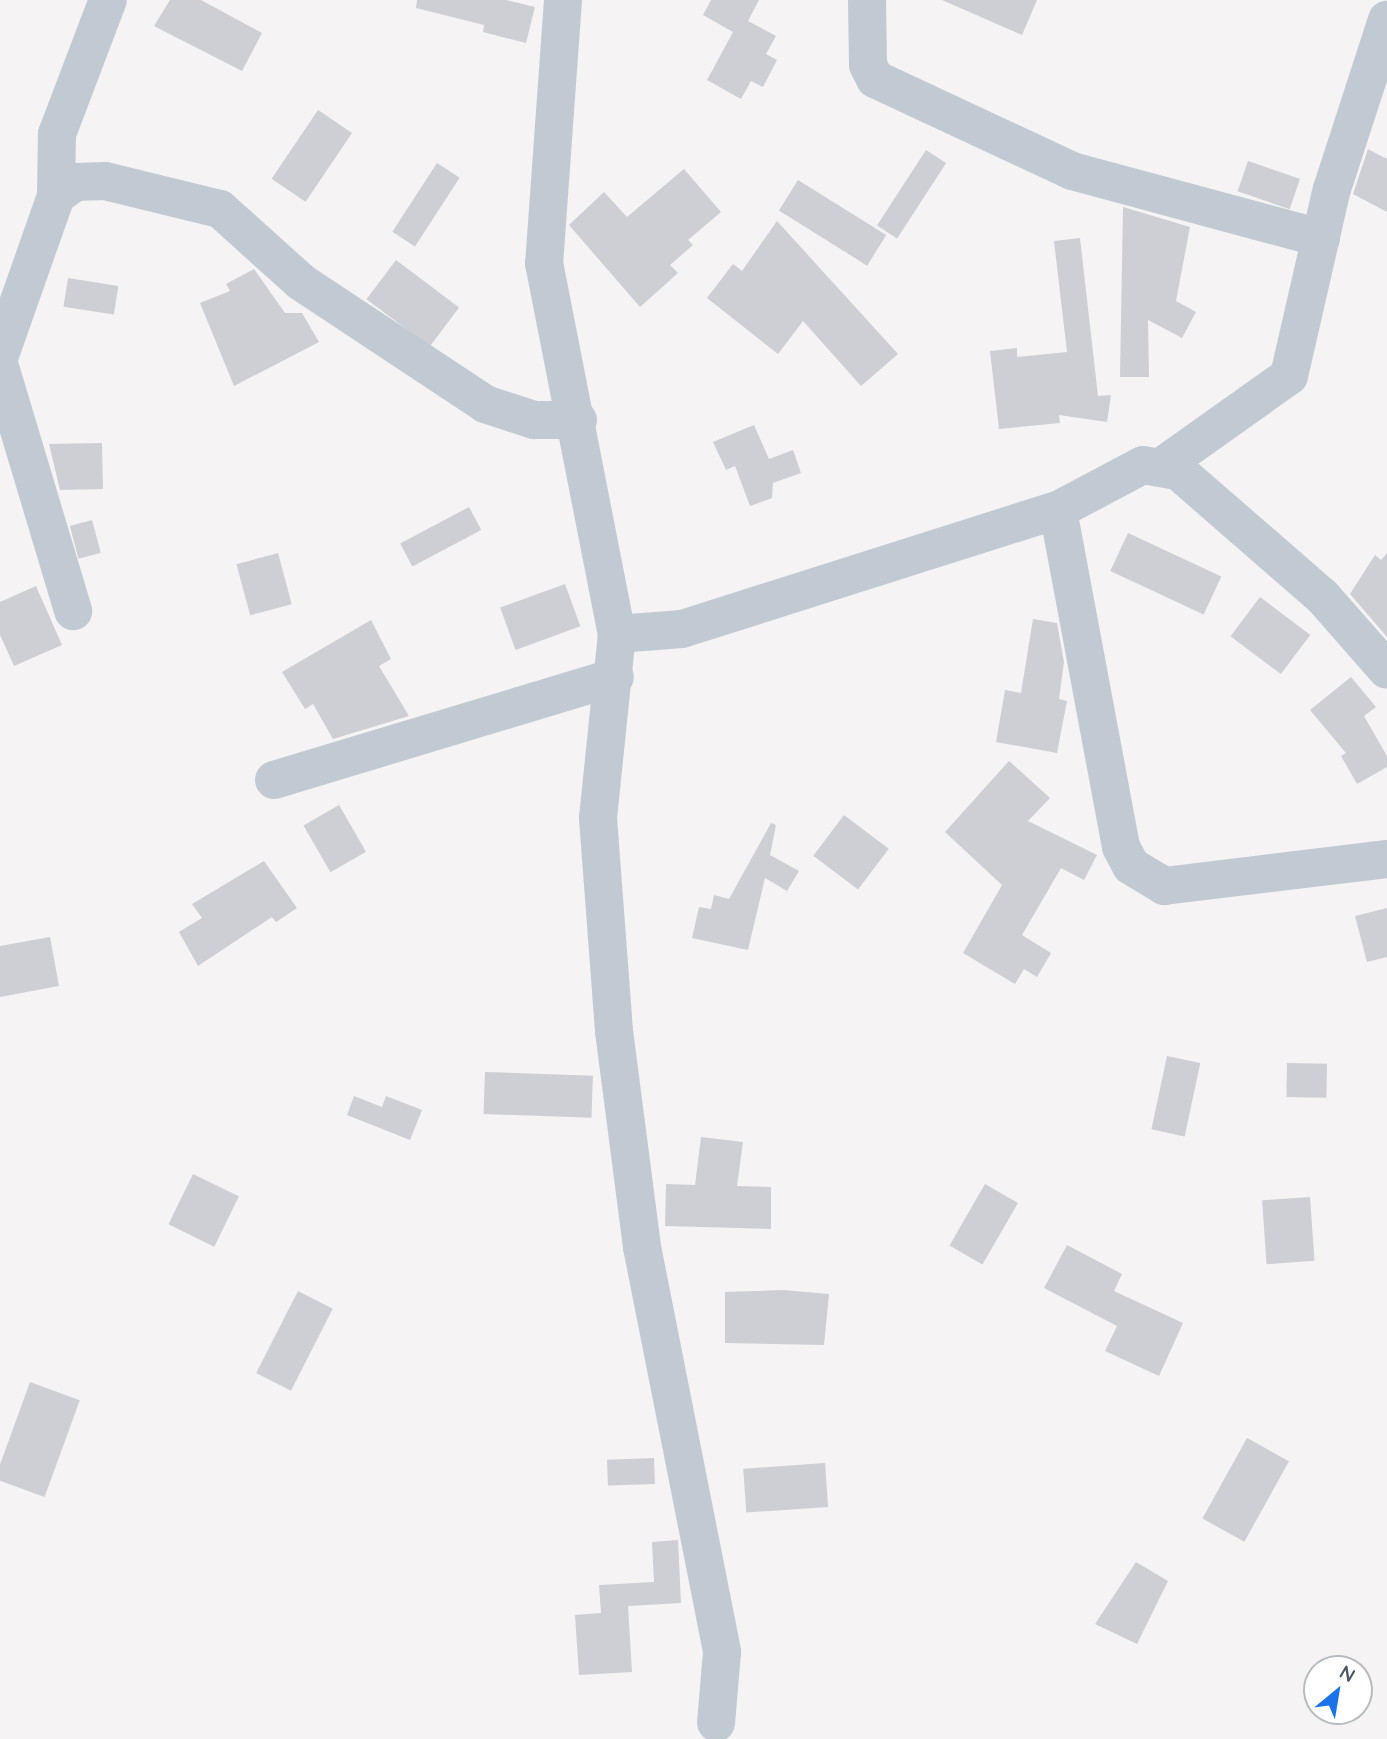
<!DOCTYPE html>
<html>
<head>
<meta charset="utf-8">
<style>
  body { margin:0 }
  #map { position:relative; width:1387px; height:1739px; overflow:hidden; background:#f5f3f3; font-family:Quicksand,sans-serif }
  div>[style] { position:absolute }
  .building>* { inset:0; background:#cdcfd5; transform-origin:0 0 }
  .minor>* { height:38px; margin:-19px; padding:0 19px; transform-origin:19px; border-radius:19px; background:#c1cad2 }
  span { translate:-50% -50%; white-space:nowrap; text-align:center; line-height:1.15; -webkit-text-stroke:7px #fff; paint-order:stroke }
  .north { position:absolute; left:1303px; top:1655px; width:70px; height:70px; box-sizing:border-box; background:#fff; border:2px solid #b7bbc0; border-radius:50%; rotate:30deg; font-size:19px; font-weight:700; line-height:28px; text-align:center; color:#4a5661 }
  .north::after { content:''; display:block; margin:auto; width:24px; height:32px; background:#1a73e8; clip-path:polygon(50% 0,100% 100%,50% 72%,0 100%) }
</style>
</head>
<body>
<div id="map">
  <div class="building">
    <div style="clip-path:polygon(170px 0,201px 0,262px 33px,242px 71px,154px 26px)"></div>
    <div style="clip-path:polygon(417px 0,506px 0,535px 7px,526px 43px,483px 32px,484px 25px,416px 8px)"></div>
    <div style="clip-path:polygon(711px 0,759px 0,748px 21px,776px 36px,766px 54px,777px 60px,763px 87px,751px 81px,741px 99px,707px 80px,733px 32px,703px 15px)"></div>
    <div style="clip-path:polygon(942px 0,1037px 0,1022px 35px)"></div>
    <div style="left:318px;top:110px;width:41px;height:83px;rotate:34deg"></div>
    <div style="clip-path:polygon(1368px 149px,1387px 159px,1387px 212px,1353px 194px)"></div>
    <div style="left:926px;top:150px;width:24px;height:90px;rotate:33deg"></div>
    <div style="left:1248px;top:161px;width:55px;height:32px;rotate:19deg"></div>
    <div style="left:437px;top:163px;width:27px;height:82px;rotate:33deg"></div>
    <div style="clip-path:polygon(684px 169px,721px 212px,688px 240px,693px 245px,670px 265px,678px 273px,640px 307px,569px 225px,604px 192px,627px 217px)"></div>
    <div style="left:798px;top:180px;width:104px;height:36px;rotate:32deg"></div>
    <div style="clip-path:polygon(1123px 207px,1190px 227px,1176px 301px,1196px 312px,1182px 338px,1148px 320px,1149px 377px,1120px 377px)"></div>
    <div style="clip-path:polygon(777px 221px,898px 354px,861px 386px,803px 321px,778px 354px,707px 298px,733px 264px,742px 271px)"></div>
    <div style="clip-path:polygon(1080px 238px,1098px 396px,1111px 395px,1107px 422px,1059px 415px,1060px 423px,999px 429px,990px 351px,1017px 348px,1017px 357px,1067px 352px,1054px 241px)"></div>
    <div style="left:396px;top:260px;width:79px;height:49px;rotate:37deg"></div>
    <div style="clip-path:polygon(254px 269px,285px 313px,302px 313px,319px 342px,234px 386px,200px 303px,230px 291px,226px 284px)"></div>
    <div style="left:68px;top:278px;width:51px;height:29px;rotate:9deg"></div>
    <div style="clip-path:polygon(754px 425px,769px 459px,793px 450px,801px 473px,773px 483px,772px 498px,750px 506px,735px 466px,726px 470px,713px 442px)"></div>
    <div style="clip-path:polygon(102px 443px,103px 489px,60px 490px,49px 444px)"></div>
    <div style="left:469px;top:507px;width:26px;height:78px;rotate:62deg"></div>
    <div style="left:92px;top:520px;width:34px;height:23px;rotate:75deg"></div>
    <div style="left:1128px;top:533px;width:103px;height:42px;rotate:25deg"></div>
    <div style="left:278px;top:553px;width:53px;height:43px;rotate:75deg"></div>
    <div style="clip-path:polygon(1387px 553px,1387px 637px,1350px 594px,1375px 555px,1381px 560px)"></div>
    <div style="left:565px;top:584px;width:45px;height:69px;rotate:70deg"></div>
    <div style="clip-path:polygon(36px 586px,62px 645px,14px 666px,0 635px,0 602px)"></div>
    <div style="left:1260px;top:597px;width:63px;height:49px;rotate:37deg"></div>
    <div style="clip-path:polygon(1033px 619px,1057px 623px,1064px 662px,1059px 699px,1067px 701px,1057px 753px,996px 742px,1005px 690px,1021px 693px)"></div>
    <div style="clip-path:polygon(371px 620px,391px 659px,379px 666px,409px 716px,333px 739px,313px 704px,305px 709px,282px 672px)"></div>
    <div style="clip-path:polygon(1351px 677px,1376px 707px,1364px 716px,1387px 756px,1387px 767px,1357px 784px,1341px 756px,1346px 753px,1310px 710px)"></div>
    <div style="clip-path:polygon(1009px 761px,1050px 798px,1028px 821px,1097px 855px,1084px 880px,1061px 868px,1022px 935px,1051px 953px,1037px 977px,1024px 969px,1015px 984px,963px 953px,1002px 885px,945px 832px)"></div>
    <div style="left:339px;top:805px;width:54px;height:41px;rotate:60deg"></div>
    <div style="left:844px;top:815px;width:56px;height:51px;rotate:37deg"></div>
    <div style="clip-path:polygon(771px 823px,776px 825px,770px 855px,799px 871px,787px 891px,765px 878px,748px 950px,692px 938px,699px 907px,711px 909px,714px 895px,729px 899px)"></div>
    <div style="clip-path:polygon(264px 861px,297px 908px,276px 922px,272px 917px,198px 966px,179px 932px,202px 918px,192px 904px)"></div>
    <div style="clip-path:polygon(1387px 908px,1387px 957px,1367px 962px,1355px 916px)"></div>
    <div style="clip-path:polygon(50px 937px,59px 986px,0 997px,0 946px)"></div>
    <div style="left:1167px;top:1056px;width:34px;height:75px;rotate:12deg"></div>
    <div style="left:1287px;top:1063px;width:40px;height:34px;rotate:1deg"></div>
    <div style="left:485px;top:1072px;width:108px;height:42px;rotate:2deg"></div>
    <div style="clip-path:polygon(354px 1096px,382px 1107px,386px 1096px,422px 1110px,410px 1140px,347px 1115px)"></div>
    <div style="clip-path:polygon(701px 1137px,743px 1142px,737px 1186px,771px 1187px,771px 1229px,665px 1226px,666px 1184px,695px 1185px)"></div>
    <div style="left:193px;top:1174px;width:51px;height:56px;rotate:26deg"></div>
    <div style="left:985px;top:1184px;width:38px;height:71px;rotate:30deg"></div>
    <div style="left:1310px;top:1197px;width:64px;height:48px;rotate:86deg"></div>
    <div style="clip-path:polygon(1067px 1245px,1122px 1274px,1114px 1291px,1183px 1323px,1159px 1376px,1105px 1351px,1117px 1326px,1044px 1288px)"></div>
    <div style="clip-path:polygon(783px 1290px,829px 1294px,824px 1345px,725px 1343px,725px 1292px)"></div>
    <div style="left:298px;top:1291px;width:39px;height:92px;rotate:27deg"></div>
    <div style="left:30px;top:1382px;width:53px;height:103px;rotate:20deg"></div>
    <div style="left:1247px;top:1438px;width:48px;height:92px;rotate:29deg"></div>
    <div style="left:654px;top:1458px;width:26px;height:47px;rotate:88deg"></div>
    <div style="left:825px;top:1463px;width:44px;height:82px;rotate:86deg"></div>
    <div style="clip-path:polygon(678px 1540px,681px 1603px,628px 1606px,632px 1672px,579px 1675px,575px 1615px,601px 1613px,599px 1585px,654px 1582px,652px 1542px)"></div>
    <div style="clip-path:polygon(1136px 1562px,1168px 1581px,1137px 1644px,1095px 1624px)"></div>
  </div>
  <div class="minor">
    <div style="left:563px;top:0;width:264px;rotate:94.1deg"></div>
    <div style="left:544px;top:263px;width:378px;rotate:78.9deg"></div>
    <div style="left:617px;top:634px;width:185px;rotate:95.9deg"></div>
    <div style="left:598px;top:818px;width:214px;rotate:85.7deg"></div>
    <div style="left:614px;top:1031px;width:218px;rotate:82.6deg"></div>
    <div style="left:642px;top:1247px;width:413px;rotate:78.8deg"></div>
    <div style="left:722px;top:1652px;width:71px;rotate:94.8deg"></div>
    <div style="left:867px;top:0;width:65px;rotate:89.1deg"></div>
    <div style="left:868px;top:65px;width:16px;rotate:63deg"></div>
    <div style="left:875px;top:79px;width:217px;rotate:25deg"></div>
    <div style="left:1072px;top:171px;width:258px;rotate:15.1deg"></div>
    <div style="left:56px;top:196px;width:24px;rotate:-36deg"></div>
    <div style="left:75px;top:182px;width:30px;rotate:-2deg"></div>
    <div style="left:105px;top:181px;width:118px;rotate:13.7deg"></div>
    <div style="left:220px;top:209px;width:109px;rotate:42deg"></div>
    <div style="left:301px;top:282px;width:221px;rotate:33.5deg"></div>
    <div style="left:485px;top:404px;width:52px;rotate:18.1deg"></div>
    <div style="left:534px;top:420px;width:44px"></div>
    <div style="left:0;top:355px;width:169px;rotate:-70.6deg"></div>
    <div style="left:56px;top:196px;width:62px;rotate:-89.1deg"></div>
    <div style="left:57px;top:134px;width:143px;rotate:-69.2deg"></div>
    <div style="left:0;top:367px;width:255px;rotate:73.3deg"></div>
    <div style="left:1161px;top:467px;width:157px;rotate:-35.4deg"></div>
    <div style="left:1289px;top:376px;width:192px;rotate:-77.1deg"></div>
    <div style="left:1332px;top:189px;width:178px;rotate:-72deg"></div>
    <div style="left:1058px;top:510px;width:343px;rotate:79.4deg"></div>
    <div style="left:1121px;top:847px;width:21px;rotate:62deg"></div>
    <div style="left:1131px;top:866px;width:39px;rotate:31deg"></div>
    <div style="left:1164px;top:886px;width:225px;rotate:-6.9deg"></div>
    <div style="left:617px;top:634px;width:65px;rotate:-4.4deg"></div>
    <div style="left:682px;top:629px;width:394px;rotate:-17.6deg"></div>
    <div style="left:1058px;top:510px;width:96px;rotate:-27.9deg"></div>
    <div style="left:1143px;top:465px;width:36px;rotate:10deg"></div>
    <div style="left:1178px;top:471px;width:191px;rotate:41deg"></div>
    <div style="left:1322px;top:596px;width:98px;rotate:48.7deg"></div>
    <div style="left:274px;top:780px;width:356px;rotate:-16.8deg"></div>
  </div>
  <div class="north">N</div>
</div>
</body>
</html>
